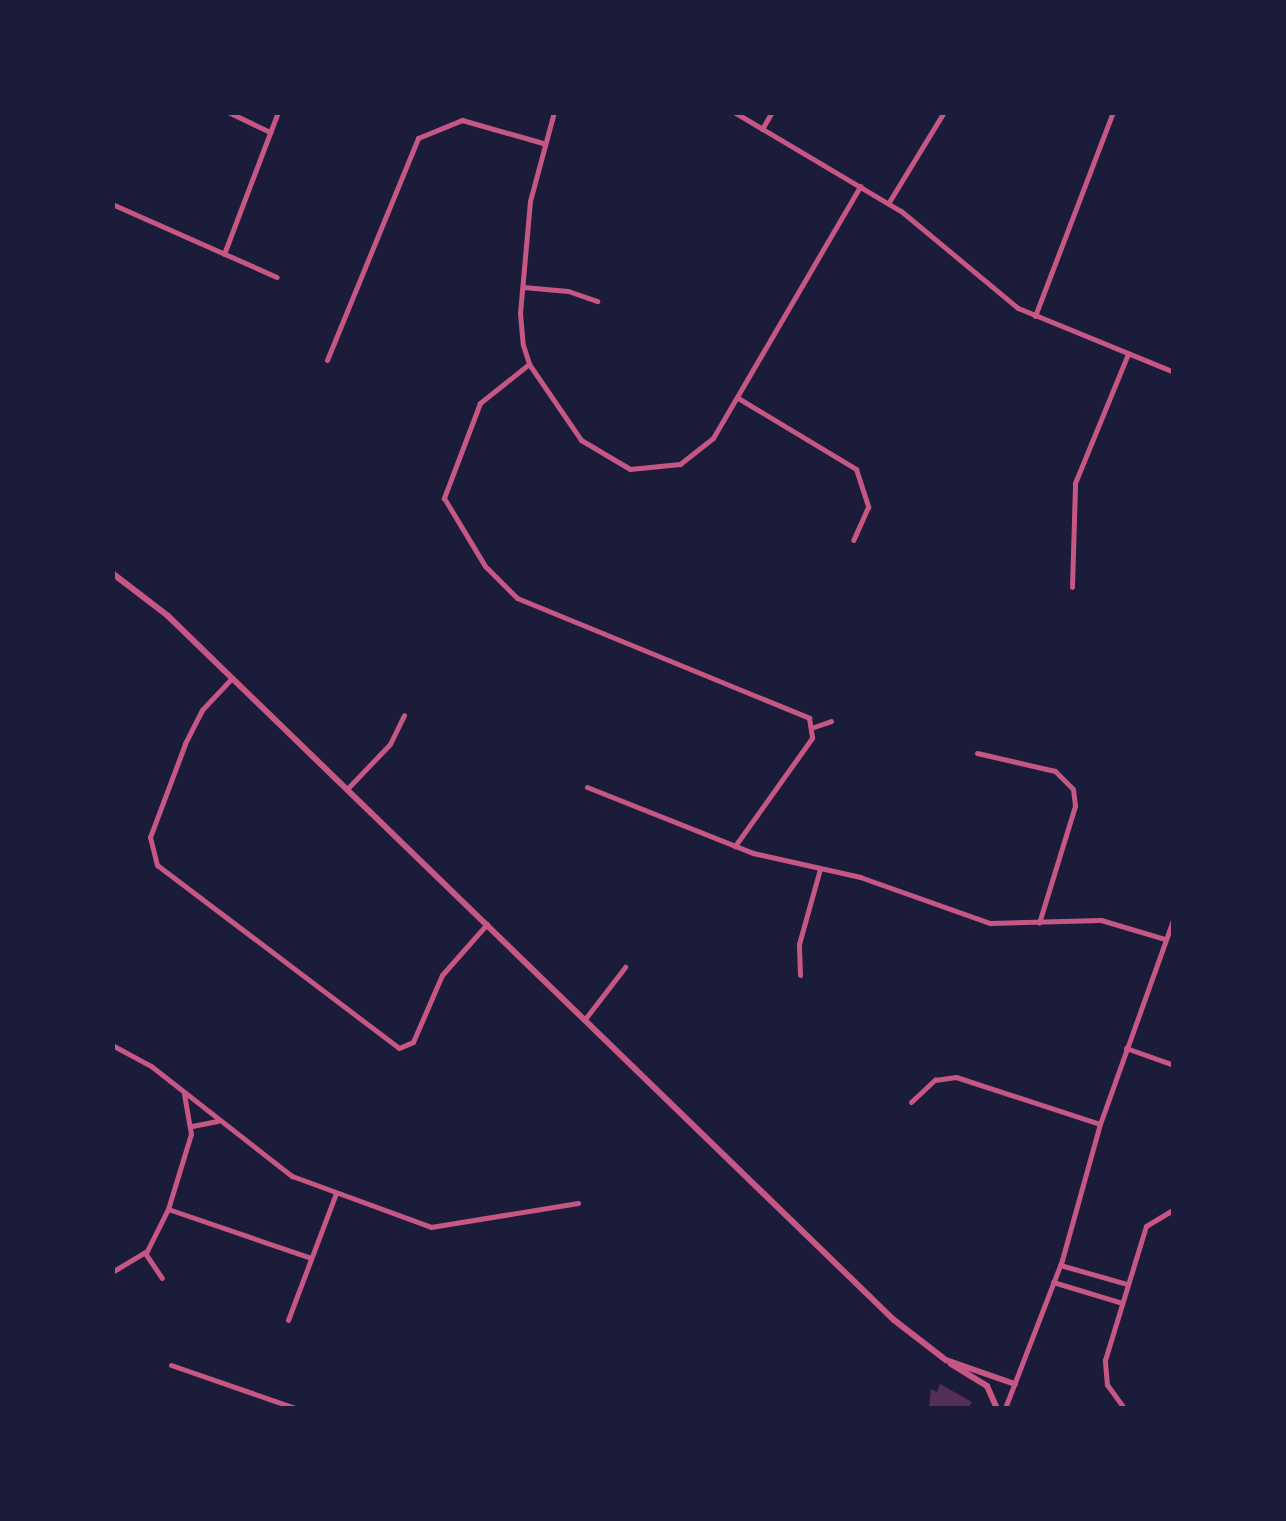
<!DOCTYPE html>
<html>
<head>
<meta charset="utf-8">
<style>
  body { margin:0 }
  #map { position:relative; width:1286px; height:1521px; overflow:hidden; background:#1b1b3a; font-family:"Work Sans",sans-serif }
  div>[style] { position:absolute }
  .building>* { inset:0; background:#542f53 }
  .minor>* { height:5px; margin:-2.5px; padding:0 2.5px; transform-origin:2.5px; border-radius:2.5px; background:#c65784 }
  .tertiary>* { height:6px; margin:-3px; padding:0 3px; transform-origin:3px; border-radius:3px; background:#c65784 }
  span { translate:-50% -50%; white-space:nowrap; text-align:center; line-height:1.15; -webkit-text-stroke:10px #1b1b3a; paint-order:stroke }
  .frame { position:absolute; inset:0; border:115px solid #1b1b3a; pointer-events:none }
</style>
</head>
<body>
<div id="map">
  <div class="building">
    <div style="clip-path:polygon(940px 1384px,972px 1402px,969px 1408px,929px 1408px,931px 1389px,937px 1392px)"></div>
  </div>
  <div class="minor">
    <div style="left:228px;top:112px;width:47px;rotate:25.5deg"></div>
    <div style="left:554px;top:112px;width:92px;rotate:105.1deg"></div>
    <div style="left:530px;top:201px;width:112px;rotate:95.1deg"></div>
    <div style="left:520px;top:313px;width:32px;rotate:85deg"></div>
    <div style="left:523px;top:345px;width:20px;rotate:72deg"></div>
    <div style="left:529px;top:364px;width:92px;rotate:55.6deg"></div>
    <div style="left:581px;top:440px;width:57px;rotate:30.6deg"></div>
    <div style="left:630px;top:469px;width:50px;rotate:-5.7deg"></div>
    <div style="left:680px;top:464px;width:42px;rotate:-38.2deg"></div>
    <div style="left:713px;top:438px;width:292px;rotate:-59.7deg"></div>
    <div style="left:734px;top:112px;width:194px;rotate:30.7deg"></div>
    <div style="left:901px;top:211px;width:152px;rotate:39.7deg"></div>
    <div style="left:1018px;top:308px;width:169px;rotate:22.3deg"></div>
    <div style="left:762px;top:129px;width:20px;rotate:-60deg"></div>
    <div style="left:889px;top:202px;width:105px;rotate:-58.6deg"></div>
    <div style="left:112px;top:204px;width:180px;rotate:23.9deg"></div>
    <div style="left:224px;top:254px;width:152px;rotate:-69.2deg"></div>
    <div style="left:523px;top:287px;width:45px;rotate:5.1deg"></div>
    <div style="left:568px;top:291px;width:31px;rotate:19deg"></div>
    <div style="left:1035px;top:316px;width:218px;rotate:-69.1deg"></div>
    <div style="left:327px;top:360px;width:240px;rotate:-67.7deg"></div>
    <div style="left:418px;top:138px;width:48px;rotate:-22.2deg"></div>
    <div style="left:462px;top:120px;width:84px;rotate:15.9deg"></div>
    <div style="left:529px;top:364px;width:63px;rotate:141.5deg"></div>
    <div style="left:480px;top:403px;width:102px;rotate:110.8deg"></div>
    <div style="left:444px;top:498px;width:79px;rotate:58.9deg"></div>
    <div style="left:485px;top:566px;width:45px;rotate:45deg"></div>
    <div style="left:517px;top:598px;width:316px;rotate:22.3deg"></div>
    <div style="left:809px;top:718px;width:20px;rotate:81deg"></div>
    <div style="left:812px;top:738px;width:133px;rotate:125.5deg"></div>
    <div style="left:738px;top:398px;width:138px;rotate:31deg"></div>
    <div style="left:856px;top:469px;width:40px;rotate:72deg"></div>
    <div style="left:868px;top:507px;width:36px;rotate:114deg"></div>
    <div style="left:1072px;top:587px;width:104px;rotate:-88.3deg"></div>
    <div style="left:1075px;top:483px;width:139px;rotate:-67.7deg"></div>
    <div style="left:232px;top:678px;width:44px;rotate:133.2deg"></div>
    <div style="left:202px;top:710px;width:38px;rotate:117deg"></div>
    <div style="left:185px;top:744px;width:99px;rotate:110.6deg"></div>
    <div style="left:150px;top:837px;width:29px;rotate:76deg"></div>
    <div style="left:157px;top:865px;width:303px;rotate:37.1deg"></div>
    <div style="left:399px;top:1048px;width:15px;rotate:-23deg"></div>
    <div style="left:413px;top:1042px;width:73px;rotate:-66.6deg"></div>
    <div style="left:442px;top:975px;width:68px;rotate:-48.6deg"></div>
    <div style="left:814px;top:727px;width:18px;rotate:-19deg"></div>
    <div style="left:977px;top:753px;width:80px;rotate:13deg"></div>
    <div style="left:1055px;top:771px;width:25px;rotate:45deg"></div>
    <div style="left:1073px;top:789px;width:17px;rotate:83deg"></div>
    <div style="left:1075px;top:806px;width:122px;rotate:107.1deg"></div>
    <div style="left:587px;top:787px;width:179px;rotate:21.7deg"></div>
    <div style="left:753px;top:853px;width:110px;rotate:12.6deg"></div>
    <div style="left:860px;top:877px;width:138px;rotate:19.5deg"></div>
    <div style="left:990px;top:923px;width:111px;rotate:-1.5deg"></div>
    <div style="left:1101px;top:920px;width:67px;rotate:16.5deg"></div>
    <div style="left:347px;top:789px;width:62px;rotate:-46.3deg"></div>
    <div style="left:390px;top:744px;width:32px;rotate:-64deg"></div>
    <div style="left:800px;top:975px;width:31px;rotate:-92deg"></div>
    <div style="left:799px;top:944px;width:78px;rotate:-74.4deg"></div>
    <div style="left:585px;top:1019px;width:66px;rotate:-52.4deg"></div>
    <div style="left:112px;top:1045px;width:44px;rotate:28.3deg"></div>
    <div style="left:151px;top:1066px;width:179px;rotate:38deg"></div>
    <div style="left:292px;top:1176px;width:148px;rotate:20.1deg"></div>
    <div style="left:431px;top:1227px;width:149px;rotate:-9.3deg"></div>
    <div style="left:1126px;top:1048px;width:51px;rotate:19.5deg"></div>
    <div style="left:911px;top:1102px;width:33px;rotate:-43deg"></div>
    <div style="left:935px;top:1080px;width:21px;rotate:-8deg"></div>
    <div style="left:956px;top:1077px;width:151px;rotate:18.1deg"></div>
    <div style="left:192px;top:1126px;width:26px;rotate:-11deg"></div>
    <div style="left:168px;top:1209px;width:151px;rotate:18.9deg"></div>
    <div style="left:145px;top:1253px;width:30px;rotate:56deg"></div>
    <div style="left:1060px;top:1265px;width:70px;rotate:15.8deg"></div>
    <div style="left:112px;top:1272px;width:41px;rotate:-31deg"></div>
    <div style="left:147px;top:1251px;width:47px;rotate:-63.4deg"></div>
    <div style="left:168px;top:1209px;width:78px;rotate:-73deg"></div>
    <div style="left:191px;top:1134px;width:41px;rotate:-99.9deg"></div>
    <div style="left:1053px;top:1282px;width:72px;rotate:16.9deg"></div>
    <div style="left:288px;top:1320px;width:136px;rotate:-69.3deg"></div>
    <div style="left:171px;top:1365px;width:131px;rotate:19.1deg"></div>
    <div style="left:1005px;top:1408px;width:159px;rotate:-68.9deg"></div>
    <div style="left:1062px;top:1260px;width:141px;rotate:-74.4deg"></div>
    <div style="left:1100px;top:1124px;width:220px;rotate:-70.3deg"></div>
    <div style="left:1124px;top:1408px;width:29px;rotate:-126deg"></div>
    <div style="left:1107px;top:1385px;width:25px;rotate:-95deg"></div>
    <div style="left:1105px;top:1360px;width:140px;rotate:-73deg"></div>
    <div style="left:1146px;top:1226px;width:33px;rotate:-31deg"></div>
  </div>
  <div class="tertiary">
    <div style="left:112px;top:573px;width:71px;rotate:37.5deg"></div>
    <div style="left:168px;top:616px;width:1011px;rotate:44.12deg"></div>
    <div style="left:894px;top:1320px;width:66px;rotate:37.6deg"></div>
    <div style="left:946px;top:1360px;width:73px;rotate:19.2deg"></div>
    <div style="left:951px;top:1364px;width:42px;rotate:31.4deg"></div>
    <div style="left:987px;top:1386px;width:24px;rotate:66deg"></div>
  </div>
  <div class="frame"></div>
</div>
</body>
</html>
